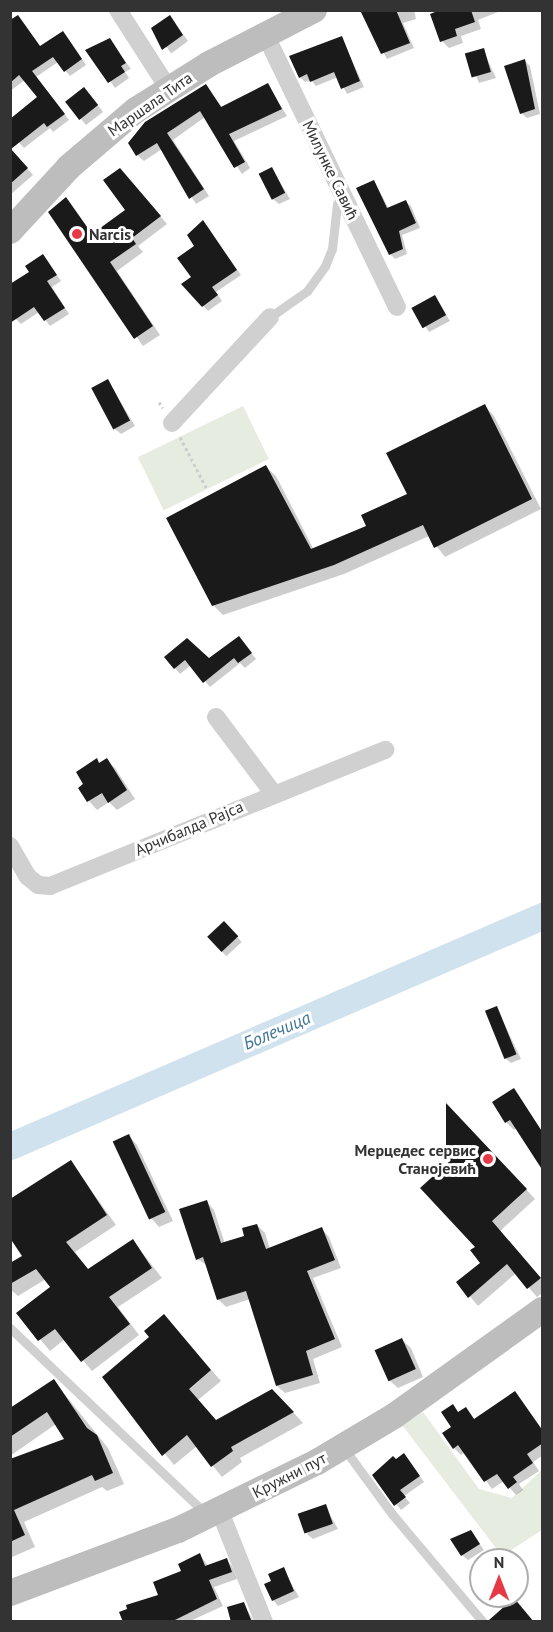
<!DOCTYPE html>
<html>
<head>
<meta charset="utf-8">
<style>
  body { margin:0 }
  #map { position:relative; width:553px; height:1632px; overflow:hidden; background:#fff; font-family:"PT Sans",sans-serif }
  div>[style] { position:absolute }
  .green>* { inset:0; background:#e6ecdf; transform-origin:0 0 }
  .shadow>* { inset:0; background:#0003; transform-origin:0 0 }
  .river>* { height:27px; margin:-13.5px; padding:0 13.5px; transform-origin:13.5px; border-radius:13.5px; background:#cfe2ee }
  .building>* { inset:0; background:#1a1a1a; transform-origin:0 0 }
  .path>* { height:3px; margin-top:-1.5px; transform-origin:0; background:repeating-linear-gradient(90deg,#cdcdcd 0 3px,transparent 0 6px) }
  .lane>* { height:9px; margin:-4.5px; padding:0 4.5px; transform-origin:4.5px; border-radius:4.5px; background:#d0d0d0 }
  .street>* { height:18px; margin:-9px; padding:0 9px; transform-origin:9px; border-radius:9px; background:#d0d0d0 }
  .secondary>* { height:26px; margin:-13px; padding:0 13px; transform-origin:13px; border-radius:13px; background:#bdbdbd }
  .dots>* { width:16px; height:16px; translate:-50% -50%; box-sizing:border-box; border:3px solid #fff; border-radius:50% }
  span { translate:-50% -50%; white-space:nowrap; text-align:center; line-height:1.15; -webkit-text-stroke:6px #fff; paint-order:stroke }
  .street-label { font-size:16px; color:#333 }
  .poi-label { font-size:16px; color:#333; font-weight:700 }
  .left { translate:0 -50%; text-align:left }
  .right { translate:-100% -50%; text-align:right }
  .water-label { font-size:18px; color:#3f7597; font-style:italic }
  .frame { position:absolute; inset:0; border:12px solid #333; pointer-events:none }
  .north { position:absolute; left:469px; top:1548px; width:60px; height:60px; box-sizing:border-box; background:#fff; border:2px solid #adadad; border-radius:50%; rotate:0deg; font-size:16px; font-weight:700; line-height:24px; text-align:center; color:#333 }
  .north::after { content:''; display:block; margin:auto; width:21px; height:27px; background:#e63946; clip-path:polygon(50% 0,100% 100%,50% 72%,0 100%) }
</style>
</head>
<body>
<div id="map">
  <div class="green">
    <div style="left:243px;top:406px;width:59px;height:117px;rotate:64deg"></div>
    <div style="clip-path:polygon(423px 1412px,479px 1489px,512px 1498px,542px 1470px,542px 1530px,502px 1556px,402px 1425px)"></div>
  </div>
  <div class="shadow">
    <div style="clip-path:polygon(369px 10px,414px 10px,416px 19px,403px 23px,414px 48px,387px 59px,363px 13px)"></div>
    <div style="clip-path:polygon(503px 10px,478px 20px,481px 29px,461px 36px,463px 43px,449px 48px,442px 41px,444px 11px)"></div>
    <div style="left:170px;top:17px;width:30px;height:21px;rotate:53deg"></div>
    <div style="clip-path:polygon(68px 38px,86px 65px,70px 76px,58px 62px,36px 77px,69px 120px,53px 132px,50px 128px,24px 148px,10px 133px,39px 98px,25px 80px,10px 91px,10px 70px,40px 48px)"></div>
    <div style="clip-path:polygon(342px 38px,364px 87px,347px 94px,338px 77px,316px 86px,311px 80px,305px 82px,300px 77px)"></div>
    <div style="clip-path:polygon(109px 40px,131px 69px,125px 72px,129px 78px,115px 88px,88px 50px)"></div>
    <div style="clip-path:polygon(483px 50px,496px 78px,479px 83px,467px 55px)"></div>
    <div style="clip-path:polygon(525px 61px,530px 66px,540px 114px,527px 118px,521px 113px)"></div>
    <div style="clip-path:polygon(268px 85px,287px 116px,234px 141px,250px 168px,242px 174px,205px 117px,173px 140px,209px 196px,196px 204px,162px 149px,144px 161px,137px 155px,206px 86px,223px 108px)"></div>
    <div style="clip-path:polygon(90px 95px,103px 112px,86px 125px,67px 102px)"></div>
    <div style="clip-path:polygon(10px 150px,33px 175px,10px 195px)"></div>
    <div style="clip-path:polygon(272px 169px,290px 199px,279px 204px,273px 199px)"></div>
    <div style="clip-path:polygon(128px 178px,167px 224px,138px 246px,143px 252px,117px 271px,160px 335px,143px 346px,50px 212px,66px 199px,93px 235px,127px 210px)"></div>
    <div style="clip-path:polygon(374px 181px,389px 209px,406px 202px,411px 206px,420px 228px,402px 235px,407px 254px,395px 259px,390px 254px)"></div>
    <div style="clip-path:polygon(203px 222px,241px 275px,216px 292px,222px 301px,208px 311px,183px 284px,193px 277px,196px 246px)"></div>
    <div style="clip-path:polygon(43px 256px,61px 281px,52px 287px,69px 314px,50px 326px,39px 312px,21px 324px,16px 319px,31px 273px)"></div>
    <div style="clip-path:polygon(435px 297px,450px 321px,429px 332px,413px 308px)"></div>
    <div style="clip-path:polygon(108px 381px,135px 426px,121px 434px,115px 429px)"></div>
    <div style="clip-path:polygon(485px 406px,494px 416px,541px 509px,445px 557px,429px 536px,344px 574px,223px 615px,213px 605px,266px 467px,276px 476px,314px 550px,368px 526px,409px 495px)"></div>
    <div style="clip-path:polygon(239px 638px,256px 659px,245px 668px,240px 663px,210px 687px,191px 665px,180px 674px,166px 657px,209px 660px)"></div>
    <div style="clip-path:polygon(96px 760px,100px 764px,106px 760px,115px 768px,135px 799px,117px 810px,109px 802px,97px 810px,89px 801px,80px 788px)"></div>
    <div style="left:224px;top:923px;width:26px;height:21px;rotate:47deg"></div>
    <div style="clip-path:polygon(497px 1008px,521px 1059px,511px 1063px,505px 1058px)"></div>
    <div style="clip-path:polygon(514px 1090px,542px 1131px,542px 1168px,517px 1128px,514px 1130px,506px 1122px,494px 1103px)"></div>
    <div style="clip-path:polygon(456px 1114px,535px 1199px,500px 1231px,542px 1281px,542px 1293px,537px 1297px,516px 1273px,478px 1306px,458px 1282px,482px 1263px)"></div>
    <div style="clip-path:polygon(129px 1136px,137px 1145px,173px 1221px,159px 1227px,151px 1218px,115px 1142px)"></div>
    <div style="clip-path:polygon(71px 1162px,116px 1225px,75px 1252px,89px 1270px,133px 1241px,162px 1278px,118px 1307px,139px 1335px,92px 1371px,65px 1339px,50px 1351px,19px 1314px,52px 1287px,46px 1279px,18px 1296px,10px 1289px,10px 1265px,24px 1256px)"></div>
    <div style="clip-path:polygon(207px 1202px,214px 1210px,225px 1244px,246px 1237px,257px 1225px,265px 1233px,270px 1249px,322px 1229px,329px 1237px,341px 1268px,313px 1278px,342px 1347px,313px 1359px,320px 1383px,285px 1393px,277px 1386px,250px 1299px,226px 1307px,218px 1299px,208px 1266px,197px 1259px)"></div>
    <div style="clip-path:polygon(174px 1327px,221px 1381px,198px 1400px,216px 1422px,283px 1401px,303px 1423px,240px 1458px,242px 1462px,222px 1477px,197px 1446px,174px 1465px,104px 1378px)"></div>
    <div style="clip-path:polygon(402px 1340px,411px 1348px,423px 1377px,398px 1388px,389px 1380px)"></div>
    <div style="clip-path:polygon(54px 1381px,108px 1448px,124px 1484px,107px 1491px,102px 1487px,24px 1522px,35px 1547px,10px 1558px,10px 1461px,66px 1440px,56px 1424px,10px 1456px,10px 1409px)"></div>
    <div style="clip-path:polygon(515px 1393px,542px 1431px,542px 1456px,533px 1462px,539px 1471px,519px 1484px,523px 1490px,516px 1495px,504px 1481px,492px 1489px,465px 1452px,461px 1455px,454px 1448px,452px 1406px,459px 1413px,466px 1409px,475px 1420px)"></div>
    <div style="clip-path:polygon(396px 1461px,409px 1461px,424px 1482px,404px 1496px,410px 1503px,401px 1510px,374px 1475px)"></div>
    <div style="clip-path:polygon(325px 1506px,338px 1529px,313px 1539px,307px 1534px)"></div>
    <div style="clip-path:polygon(471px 1532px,484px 1550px,468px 1560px,462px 1555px)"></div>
    <div style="clip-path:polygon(200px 1555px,208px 1566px,226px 1560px,232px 1566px,237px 1579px,214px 1587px,223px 1606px,188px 1622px,124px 1622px,160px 1596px)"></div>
    <div style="clip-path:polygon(283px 1569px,299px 1597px,278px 1606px,273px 1600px,273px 1582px)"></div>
    <div style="clip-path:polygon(244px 1604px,254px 1622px,233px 1622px)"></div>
  </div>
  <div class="river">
    <div style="left:10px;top:1146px;width:580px;rotate:-23.38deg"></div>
  </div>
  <div class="building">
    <div style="clip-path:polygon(360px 10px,396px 10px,410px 43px,381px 54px)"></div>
    <div style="clip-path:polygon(440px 10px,471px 10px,475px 22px,455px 29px,457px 36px,440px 42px,430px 14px)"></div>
    <div style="clip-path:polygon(18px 15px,40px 46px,63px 31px,82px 59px,64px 72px,53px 57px,32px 71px,65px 114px,47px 127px,44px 123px,11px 149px,28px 168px,10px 184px,10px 119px,37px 97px,19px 75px,10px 83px,10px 20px)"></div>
    <div style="clip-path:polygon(170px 15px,183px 35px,162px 50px,151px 28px)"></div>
    <div style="clip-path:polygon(342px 36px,360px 81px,341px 89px,334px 72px,310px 82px,307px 74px,299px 78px,289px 56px)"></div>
    <div style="clip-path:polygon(110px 38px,126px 63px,121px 66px,125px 72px,108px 83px,85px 50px)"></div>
    <div style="left:484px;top:48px;width:25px;height:20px;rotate:74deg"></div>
    <div style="clip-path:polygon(525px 59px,535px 109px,520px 114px,504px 66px)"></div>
    <div style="clip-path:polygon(268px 83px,282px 109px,229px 134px,245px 162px,234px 168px,200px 111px,167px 133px,204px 189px,189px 199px,157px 143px,136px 156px,128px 143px,145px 122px,206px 84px,221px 107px)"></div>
    <div style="left:84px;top:87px;width:23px;height:24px;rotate:52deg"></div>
    <div style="left:272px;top:167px;width:29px;height:15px;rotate:63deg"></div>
    <div style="clip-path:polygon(120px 168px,161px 216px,132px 238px,136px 244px,110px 262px,153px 326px,134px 339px,48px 212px,66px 197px,92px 234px,125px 210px,103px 180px)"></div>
    <div style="clip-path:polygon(374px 180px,387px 208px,406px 200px,416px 223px,399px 231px,403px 249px,389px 255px,356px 188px)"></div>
    <div style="clip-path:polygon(203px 220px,237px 270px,212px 287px,218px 295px,202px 307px,181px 284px,191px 277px,177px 258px,194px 246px,187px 235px)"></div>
    <div style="clip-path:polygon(43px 254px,57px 275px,47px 281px,65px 308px,44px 321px,34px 307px,10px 323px,10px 284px,29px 272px,25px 266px)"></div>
    <div style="left:435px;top:295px;width:23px;height:27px;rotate:61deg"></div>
    <div style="left:108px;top:379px;width:47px;height:19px;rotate:62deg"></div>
    <div style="clip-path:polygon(485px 404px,532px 499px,434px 548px,423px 525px,334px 565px,212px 606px,166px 518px,266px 465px,311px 549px,366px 526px,361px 515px,407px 494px,386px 453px)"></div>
    <div style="clip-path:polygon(239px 636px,252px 653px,238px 663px,234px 658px,203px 683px,185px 660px,174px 669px,164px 657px,187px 638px,209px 658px)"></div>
    <div style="clip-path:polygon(97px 758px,99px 763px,107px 758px,127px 790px,108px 803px,102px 793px,87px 802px,78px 788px,83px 784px,76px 772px)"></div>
    <div style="left:224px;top:921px;width:21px;height:23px;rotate:47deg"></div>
    <div style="left:497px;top:1006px;width:52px;height:13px;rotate:68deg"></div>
    <div style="clip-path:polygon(514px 1088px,543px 1133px,543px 1171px,510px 1120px,505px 1123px,492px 1102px)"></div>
    <div style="clip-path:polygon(446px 1103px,527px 1189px,492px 1221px,541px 1278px,527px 1289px,507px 1264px,468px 1298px,456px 1282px,480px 1263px,470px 1250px,475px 1247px,420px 1188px,451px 1160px,446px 1155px)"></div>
    <div style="left:129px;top:1134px;width:86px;height:18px;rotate:65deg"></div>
    <div style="clip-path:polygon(71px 1160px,107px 1215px,66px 1242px,88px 1269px,133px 1239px,152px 1268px,109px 1297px,130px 1324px,81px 1362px,55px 1329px,38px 1341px,16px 1313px,50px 1287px,36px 1269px,10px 1284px,10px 1263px,22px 1256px,10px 1238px,10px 1199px)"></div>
    <div style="clip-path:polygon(207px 1200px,221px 1243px,244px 1236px,242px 1228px,257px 1224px,266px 1249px,322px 1227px,335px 1260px,307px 1271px,335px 1339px,306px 1351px,313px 1375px,276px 1386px,246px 1291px,217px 1300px,203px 1257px,196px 1260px,179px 1209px)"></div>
    <div style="clip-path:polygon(164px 1314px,211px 1370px,189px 1389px,216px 1420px,272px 1389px,294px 1412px,231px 1447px,233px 1451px,211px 1467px,187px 1435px,162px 1456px,102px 1377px,149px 1337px,144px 1331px)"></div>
    <div style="left:402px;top:1338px;width:34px;height:30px;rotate:66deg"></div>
    <div style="clip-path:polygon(54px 1379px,87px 1428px,97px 1435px,113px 1473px,95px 1481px,92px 1475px,14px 1510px,25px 1535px,10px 1542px,10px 1459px,64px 1439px,47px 1412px,10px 1437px,10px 1408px)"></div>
    <div style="clip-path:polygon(515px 1391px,543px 1431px,543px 1443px,527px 1454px,533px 1463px,513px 1477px,517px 1482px,508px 1489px,497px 1474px,484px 1482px,458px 1445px,453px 1449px,442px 1433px,451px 1427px,441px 1412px,453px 1404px,458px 1412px,466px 1407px,474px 1419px)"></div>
    <div style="clip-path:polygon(404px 1453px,420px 1476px,400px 1490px,406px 1497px,394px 1506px,372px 1475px,393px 1456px,396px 1459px)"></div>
    <div style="left:326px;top:1504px;width:21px;height:30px;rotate:71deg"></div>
    <div style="clip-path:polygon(471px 1530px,480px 1544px,461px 1556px,450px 1539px)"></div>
    <div style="clip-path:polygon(200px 1553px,205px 1566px,227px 1558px,232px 1572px,209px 1580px,217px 1599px,171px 1622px,123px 1622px,119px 1612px,127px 1609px,126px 1605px,158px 1595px,153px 1582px,181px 1571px,178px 1564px)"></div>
    <div style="clip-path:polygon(284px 1567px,294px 1591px,272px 1601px,264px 1584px,271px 1581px,268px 1574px)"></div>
    <div style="clip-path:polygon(514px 1598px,534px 1622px,489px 1622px,489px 1620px)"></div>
    <div style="clip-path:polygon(244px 1602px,251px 1620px,231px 1622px,227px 1607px)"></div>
  </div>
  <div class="path">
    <div style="left:159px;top:402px;width:7px;rotate:56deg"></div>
    <div style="left:180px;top:437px;width:59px;rotate:62.6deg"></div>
  </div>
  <div class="lane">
    <div style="left:270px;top:317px;width:45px;rotate:-35.1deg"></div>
    <div style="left:307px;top:291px;width:31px;rotate:-54deg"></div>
    <div style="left:325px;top:266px;width:18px;rotate:-68deg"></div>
    <div style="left:332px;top:249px;width:45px;rotate:-83.7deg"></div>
    <div style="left:337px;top:204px;width:12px;rotate:-59deg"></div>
    <div style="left:10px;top:1328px;width:270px;rotate:43.5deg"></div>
    <div style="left:343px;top:1447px;width:83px;rotate:53.8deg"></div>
    <div style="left:392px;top:1514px;width:140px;rotate:49.9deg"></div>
  </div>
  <div class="street">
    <div style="left:118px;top:10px;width:93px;rotate:57.3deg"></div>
    <div style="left:265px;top:34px;width:303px;rotate:64.2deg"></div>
    <div style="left:172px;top:423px;width:144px;rotate:-47.2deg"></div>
    <div style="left:216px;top:717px;width:95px;rotate:53.1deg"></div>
    <div style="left:10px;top:846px;width:34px;rotate:60deg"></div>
    <div style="left:27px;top:876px;width:14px;rotate:39deg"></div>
    <div style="left:38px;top:885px;width:12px;rotate:5deg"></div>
    <div style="left:50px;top:886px;width:362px;rotate:-22.1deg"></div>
    <div style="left:219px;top:1509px;width:122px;rotate:68.3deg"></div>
  </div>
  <div class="secondary">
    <div style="left:10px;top:231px;width:87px;rotate:-47.3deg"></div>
    <div style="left:69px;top:167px;width:88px;rotate:-40.4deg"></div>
    <div style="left:136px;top:110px;width:86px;rotate:-32.2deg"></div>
    <div style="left:209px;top:64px;width:118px;rotate:-27.2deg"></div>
    <div style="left:10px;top:1593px;width:179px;rotate:-20.6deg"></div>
    <div style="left:178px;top:1530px;width:155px;rotate:-26.1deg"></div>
    <div style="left:317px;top:1462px;width:90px;rotate:-30.9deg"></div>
    <div style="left:394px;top:1416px;width:182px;rotate:-35.6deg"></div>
  </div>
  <div class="dots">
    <div style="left:77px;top:234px;background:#e63946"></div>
    <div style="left:488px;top:1159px;background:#e63946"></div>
  </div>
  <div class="street-label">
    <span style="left:150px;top:104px;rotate:-35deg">Маршала Тита</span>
    <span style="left:331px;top:170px;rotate:64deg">Милунке Савић</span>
    <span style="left:189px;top:828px;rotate:-23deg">Арчибалда Рајса</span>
    <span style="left:289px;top:1475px;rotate:-27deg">Кружни пут</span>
  </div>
  <div class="poi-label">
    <span class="left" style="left:89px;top:234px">Narcis</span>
    <span class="right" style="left:476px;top:1159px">Мерцедес сервис<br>Станојевић</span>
  </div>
  <div class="water-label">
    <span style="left:277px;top:1031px;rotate:-23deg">Болечица</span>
  </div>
  <div class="frame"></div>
  <div class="north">N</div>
</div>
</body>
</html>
